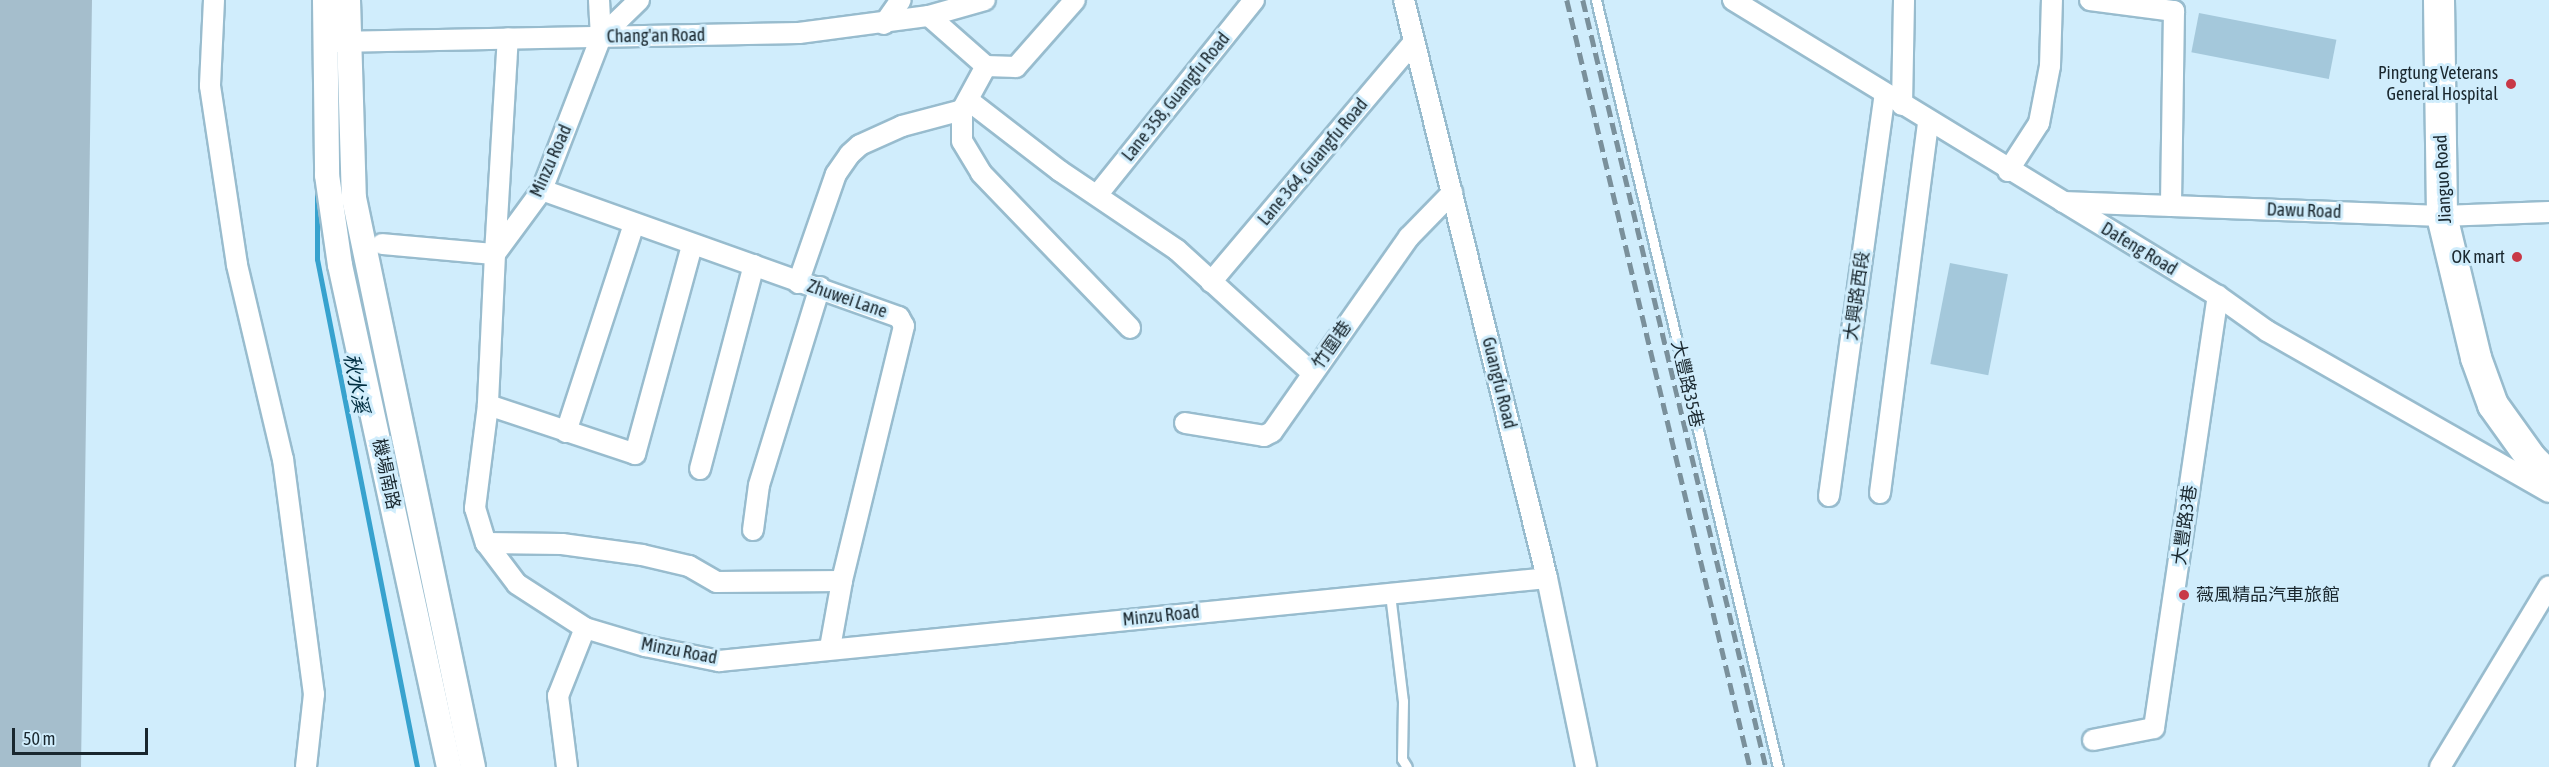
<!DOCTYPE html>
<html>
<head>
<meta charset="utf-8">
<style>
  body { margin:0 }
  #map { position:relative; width:2549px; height:767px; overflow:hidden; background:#d0edfc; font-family:"Asap Condensed","Noto Sans TC",sans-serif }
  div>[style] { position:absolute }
  .stream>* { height:5px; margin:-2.5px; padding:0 2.5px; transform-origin:2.5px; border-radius:2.5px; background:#37a2ce }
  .taxiway>* { height:50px; margin:-25px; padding:0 25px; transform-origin:25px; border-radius:25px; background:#a5becc }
  .runway>* { height:123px; margin:-61.5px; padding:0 61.5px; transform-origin:61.5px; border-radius:61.5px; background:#a5becc }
  .building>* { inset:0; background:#a4c8db; transform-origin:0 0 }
  .roads { filter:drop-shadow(2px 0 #98bcce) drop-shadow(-2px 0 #98bcce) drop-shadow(0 2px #98bcce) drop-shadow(0 -2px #98bcce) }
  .service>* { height:9px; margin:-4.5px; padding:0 4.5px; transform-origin:4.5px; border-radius:4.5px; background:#fff }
  .minor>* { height:20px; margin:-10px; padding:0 10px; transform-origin:10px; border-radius:10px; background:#fff }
  .tertiary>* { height:24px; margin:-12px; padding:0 12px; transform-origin:12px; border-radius:12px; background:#fff }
  .primary>* { height:30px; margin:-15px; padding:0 15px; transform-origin:15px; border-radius:15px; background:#fff }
  .rail>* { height:4.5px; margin-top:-2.25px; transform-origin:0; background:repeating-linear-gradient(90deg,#7a909b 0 12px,transparent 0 18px) }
  .dots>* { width:16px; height:16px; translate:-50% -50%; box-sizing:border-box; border:3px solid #d0edfc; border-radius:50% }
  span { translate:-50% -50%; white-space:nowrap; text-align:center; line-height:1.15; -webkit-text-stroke:6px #d0edfc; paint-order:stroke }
  .street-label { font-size:18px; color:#19272e }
  .poi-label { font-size:18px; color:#19272e }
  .right { translate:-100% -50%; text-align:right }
  .left { translate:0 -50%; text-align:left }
  .water-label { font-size:20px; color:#002e41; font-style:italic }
  .scale { position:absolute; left:12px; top:728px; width:136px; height:27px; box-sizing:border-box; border:3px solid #19272e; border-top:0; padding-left:8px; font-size:18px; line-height:21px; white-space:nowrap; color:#19272e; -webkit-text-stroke:4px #d0edfc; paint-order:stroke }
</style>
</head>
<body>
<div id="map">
  <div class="stream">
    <div style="left:317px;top:182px;width:77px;rotate:90deg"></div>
    <div style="left:317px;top:259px;width:518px;rotate:78.86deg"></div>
  </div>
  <div class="taxiway">
    <div style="left:0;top:203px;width:43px;rotate:51.5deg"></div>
  </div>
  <div class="runway">
    <div style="left:19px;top:767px;width:767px;rotate:-89.18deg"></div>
  </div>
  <div class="building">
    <div style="left:2199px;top:13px;width:140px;height:40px;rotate:11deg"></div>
    <div style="left:1950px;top:263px;width:59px;height:103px;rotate:11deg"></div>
  </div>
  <div class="roads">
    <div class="service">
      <div style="left:1596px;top:0;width:788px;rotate:76.65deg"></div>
      <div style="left:1390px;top:594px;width:108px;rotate:83.1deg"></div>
      <div style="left:1403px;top:701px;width:58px;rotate:91deg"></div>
      <div style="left:1402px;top:759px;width:9px;rotate:58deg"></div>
    </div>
    <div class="minor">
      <div style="left:214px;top:0;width:86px;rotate:92.7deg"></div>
      <div style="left:210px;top:86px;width:181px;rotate:81.4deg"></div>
      <div style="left:237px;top:265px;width:199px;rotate:76.7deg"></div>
      <div style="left:283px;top:459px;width:237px;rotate:82.5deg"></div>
      <div style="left:314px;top:694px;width:73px;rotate:96.3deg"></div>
      <div style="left:599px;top:0;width:37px;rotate:87deg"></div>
      <div style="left:601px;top:37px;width:164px;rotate:111.1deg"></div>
      <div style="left:542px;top:190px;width:79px;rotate:126.3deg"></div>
      <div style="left:495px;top:254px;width:151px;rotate:92.7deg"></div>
      <div style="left:488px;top:405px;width:104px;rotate:97.2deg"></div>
      <div style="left:475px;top:508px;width:37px;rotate:73deg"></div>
      <div style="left:486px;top:543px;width:51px;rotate:52.9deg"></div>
      <div style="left:517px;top:584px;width:81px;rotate:32.9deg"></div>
      <div style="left:585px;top:628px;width:63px;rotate:16.7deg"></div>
      <div style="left:645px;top:646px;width:76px;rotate:11.5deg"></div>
      <div style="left:719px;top:661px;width:832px;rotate:-5.72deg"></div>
      <div style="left:1404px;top:0;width:595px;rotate:76.1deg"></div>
      <div style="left:1547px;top:578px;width:193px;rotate:78.3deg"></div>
      <div style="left:1733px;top:0;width:568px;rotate:31.4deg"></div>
      <div style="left:2218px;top:296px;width:60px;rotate:35.5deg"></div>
      <div style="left:2267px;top:331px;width:325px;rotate:29.7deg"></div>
      <div style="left:2090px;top:0;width:85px;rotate:7.5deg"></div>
      <div style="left:2174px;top:11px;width:195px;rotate:90.9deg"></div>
      <div style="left:929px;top:16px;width:76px;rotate:41.3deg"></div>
      <div style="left:884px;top:24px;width:29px;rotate:-55deg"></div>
      <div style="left:601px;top:37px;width:53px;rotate:-44.2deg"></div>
      <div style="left:335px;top:42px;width:464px;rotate:-1.1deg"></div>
      <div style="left:799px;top:33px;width:131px;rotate:-7.5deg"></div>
      <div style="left:929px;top:16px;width:58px;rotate:-15.9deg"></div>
      <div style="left:968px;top:100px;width:116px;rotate:37.7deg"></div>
      <div style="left:1060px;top:171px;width:141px;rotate:34deg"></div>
      <div style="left:1177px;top:250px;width:183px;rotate:42.3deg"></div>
      <div style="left:1902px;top:105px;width:105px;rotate:-88.9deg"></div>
      <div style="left:962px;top:110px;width:31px;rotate:90deg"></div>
      <div style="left:962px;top:141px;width:37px;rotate:59deg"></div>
      <div style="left:981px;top:173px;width:215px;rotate:46.1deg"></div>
      <div style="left:2008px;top:171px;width:57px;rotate:-57.1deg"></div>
      <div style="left:2039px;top:123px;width:58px;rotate:-79.1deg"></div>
      <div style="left:2050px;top:66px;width:66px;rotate:-88.3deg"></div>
      <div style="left:542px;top:190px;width:379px;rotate:19.6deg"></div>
      <div style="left:899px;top:317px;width:10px;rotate:61deg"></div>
      <div style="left:904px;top:326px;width:262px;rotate:103.7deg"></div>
      <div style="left:842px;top:581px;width:68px;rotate:100.2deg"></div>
      <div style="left:1098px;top:194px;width:249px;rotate:-51.2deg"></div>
      <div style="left:2063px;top:202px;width:379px;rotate:2.1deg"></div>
      <div style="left:2442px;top:216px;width:107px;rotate:-2.1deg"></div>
      <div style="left:382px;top:244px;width:113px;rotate:5.1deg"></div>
      <div style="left:495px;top:254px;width:216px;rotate:-86.6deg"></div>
      <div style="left:1211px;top:282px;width:314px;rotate:-49.8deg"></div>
      <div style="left:798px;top:283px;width:115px;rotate:-70.8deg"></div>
      <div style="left:836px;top:174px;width:24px;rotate:-55deg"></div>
      <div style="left:850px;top:154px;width:13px;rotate:-42deg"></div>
      <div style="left:860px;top:145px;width:46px;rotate:-24.3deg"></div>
      <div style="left:902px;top:126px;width:62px;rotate:-14.9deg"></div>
      <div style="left:962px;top:110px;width:50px;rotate:-61.4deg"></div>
      <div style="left:986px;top:66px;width:30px;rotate:2deg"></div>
      <div style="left:1016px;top:67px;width:89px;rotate:-48.6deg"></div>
      <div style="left:488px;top:405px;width:155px;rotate:18.4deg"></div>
      <div style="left:635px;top:454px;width:216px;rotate:-74.7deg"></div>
      <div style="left:1185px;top:423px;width:80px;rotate:9.3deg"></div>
      <div style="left:1264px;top:436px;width:9px;rotate:-27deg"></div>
      <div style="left:1272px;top:432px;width:238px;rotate:-54.9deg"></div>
      <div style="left:1409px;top:237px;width:62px;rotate:-45.7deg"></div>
      <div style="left:566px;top:432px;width:219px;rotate:-71.9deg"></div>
      <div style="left:700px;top:469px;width:211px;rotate:-75.2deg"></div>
      <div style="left:1880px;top:493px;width:374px;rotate:-82.6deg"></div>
      <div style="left:1829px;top:496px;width:405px;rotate:-82.1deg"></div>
      <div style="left:753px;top:530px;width:45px;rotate:-82.4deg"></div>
      <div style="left:759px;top:485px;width:207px;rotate:-72.9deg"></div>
      <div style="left:486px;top:543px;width:76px;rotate:0.8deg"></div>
      <div style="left:562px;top:544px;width:81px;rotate:7.8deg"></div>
      <div style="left:642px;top:555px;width:48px;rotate:13.2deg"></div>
      <div style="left:689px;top:566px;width:32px;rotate:30deg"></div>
      <div style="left:717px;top:582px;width:125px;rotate:-0.5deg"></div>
      <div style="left:2093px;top:740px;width:62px;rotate:-11.1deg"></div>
      <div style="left:2154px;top:728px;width:437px;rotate:-81.6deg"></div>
      <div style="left:567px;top:767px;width:72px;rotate:-97.2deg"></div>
      <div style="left:558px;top:696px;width:73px;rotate:-68.3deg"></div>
      <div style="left:2440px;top:767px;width:211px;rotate:-58.9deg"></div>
    </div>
    <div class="tertiary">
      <div style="left:325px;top:0;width:175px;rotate:89.3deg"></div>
      <div style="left:327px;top:175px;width:91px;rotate:81.8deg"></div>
      <div style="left:340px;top:265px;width:514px;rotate:77.75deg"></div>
      <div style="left:348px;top:0;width:198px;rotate:88.3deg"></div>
      <div style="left:354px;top:198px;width:581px;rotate:78.19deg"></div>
    </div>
    <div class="primary">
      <div style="left:2439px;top:0;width:216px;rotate:89.2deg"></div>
      <div style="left:2442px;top:216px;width:146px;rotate:76.5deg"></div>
      <div style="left:2476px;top:358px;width:50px;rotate:70.1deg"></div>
      <div style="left:2493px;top:405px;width:65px;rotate:54.4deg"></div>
      <div style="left:2531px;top:458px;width:25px;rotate:45deg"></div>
    </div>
  </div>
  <div class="rail">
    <div style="left:1567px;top:0;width:789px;rotate:76.58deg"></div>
    <div style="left:1583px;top:0;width:789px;rotate:76.58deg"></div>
  </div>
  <div class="dots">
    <div style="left:2511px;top:84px;background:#c83846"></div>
    <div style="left:2517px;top:257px;background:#c83846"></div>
    <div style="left:2184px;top:595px;background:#c83846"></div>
  </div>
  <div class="street-label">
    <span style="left:656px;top:36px;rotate:-1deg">Chang'an Road</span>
    <span style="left:1176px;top:97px;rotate:-51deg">Lane 358, Guangfu Road</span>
    <span style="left:551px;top:161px;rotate:-66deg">Minzu Road</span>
    <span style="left:1313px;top:162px;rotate:-50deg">Lane 364, Guangfu Road</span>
    <span style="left:2443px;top:179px;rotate:-93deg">Jianguo Road</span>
    <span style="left:2304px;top:211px;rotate:2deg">Dawu Road</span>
    <span style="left:2139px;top:249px;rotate:31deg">Dafeng Road</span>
    <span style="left:1857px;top:296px;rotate:-82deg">大興路西段</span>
    <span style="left:847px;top:299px;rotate:19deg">Zhuwei Lane</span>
    <span style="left:1332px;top:345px;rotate:-55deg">竹圍巷</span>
    <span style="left:1499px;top:383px;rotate:76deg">Guangfu Road</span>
    <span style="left:1687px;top:384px;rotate:77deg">大豐路35巷</span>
    <span style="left:386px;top:474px;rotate:78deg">機場南路</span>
    <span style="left:2185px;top:525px;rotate:-82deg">大豐路3巷</span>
    <span style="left:1161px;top:616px;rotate:-6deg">Minzu Road</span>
    <span style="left:679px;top:651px;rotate:11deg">Minzu Road</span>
  </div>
  <div class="poi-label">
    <span class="right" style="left:2498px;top:84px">Pingtung Veterans<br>General Hospital</span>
    <span class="right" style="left:2505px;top:257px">OK mart</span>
    <span class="left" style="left:2196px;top:595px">薇風精品汽車旅館</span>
  </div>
  <div class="water-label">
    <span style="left:357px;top:383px;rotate:79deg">秋水溪</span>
  </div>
  <div class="scale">50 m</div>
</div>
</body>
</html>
